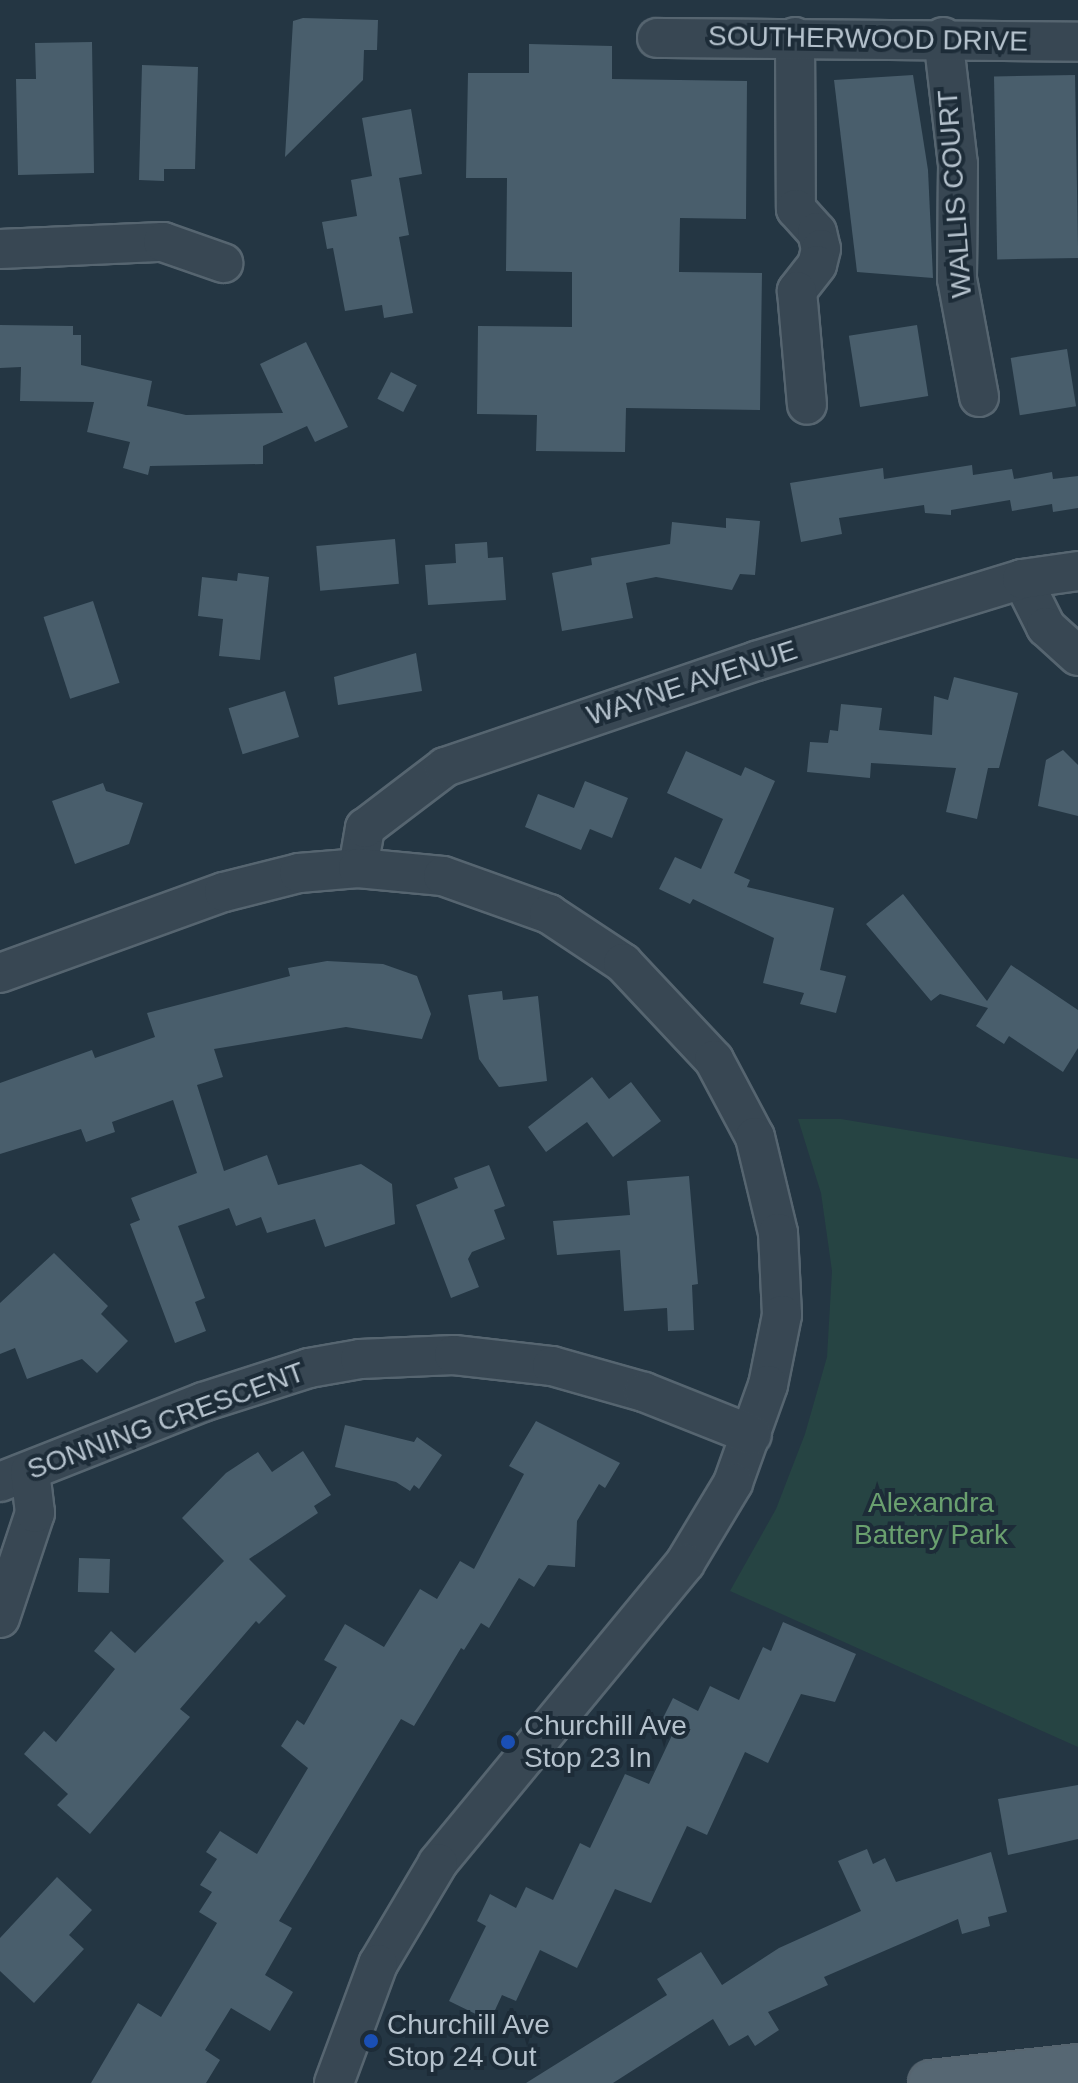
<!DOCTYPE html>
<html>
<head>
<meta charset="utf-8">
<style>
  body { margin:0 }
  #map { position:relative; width:1078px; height:2083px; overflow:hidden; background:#243643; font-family:Helvetica,sans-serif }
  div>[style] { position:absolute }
  .green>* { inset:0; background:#264443 }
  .building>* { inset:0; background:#495e6c; transform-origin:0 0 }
  .roads { filter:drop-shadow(2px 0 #566570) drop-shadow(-2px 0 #566570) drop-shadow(0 2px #566570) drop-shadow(0 -2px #566570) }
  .minor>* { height:38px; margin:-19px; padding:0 19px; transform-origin:19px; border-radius:19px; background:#384753 }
  .major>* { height:44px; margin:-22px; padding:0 22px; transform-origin:22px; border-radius:22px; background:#566773 }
  .dots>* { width:22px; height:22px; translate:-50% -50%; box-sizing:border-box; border:4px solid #1d2c38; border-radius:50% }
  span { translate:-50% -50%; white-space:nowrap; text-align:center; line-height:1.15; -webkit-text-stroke:8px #1d2c38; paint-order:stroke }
  .street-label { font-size:28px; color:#b5c2cd }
  .park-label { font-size:28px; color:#6aa06f }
  .poi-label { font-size:28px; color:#b5c2cd }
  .left { translate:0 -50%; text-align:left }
</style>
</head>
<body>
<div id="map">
  <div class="green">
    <div style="clip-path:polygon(798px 1119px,841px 1119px,1078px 1159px,1078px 1747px,730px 1591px,776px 1509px,805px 1434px,827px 1357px,832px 1271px,821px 1193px)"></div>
  </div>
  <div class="building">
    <div style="clip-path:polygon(303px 18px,378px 20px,377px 50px,364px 50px,363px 80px,285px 157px,293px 21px)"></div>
    <div style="clip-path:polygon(92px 42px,94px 173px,18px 175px,16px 79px,36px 79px,35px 43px)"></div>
    <div style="clip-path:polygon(529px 44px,612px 46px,612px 79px,747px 81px,746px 219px,680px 218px,679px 272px,762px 273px,760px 410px,626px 408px,625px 452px,536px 451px,537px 415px,477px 414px,478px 326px,572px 327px,572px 272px,506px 271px,507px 178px,466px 178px,468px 73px,529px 73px)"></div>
    <div style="clip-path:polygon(142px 65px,198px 67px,195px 169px,164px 169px,164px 181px,139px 180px)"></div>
    <div style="clip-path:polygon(913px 75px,928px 170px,933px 278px,857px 272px,834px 80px)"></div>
    <div style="left:1075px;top:75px;width:183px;height:81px;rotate:89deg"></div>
    <div style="clip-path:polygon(411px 109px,422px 174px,399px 178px,409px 235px,399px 237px,413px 313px,384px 318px,382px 305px,345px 311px,333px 248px,327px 249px,322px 222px,357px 216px,351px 180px,372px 176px,362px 118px)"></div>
    <div style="clip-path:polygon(0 325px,73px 326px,73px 335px,81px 335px,81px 365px,152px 381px,147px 406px,186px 415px,283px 413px,260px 364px,306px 342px,348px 427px,315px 442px,307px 426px,263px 446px,263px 464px,150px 466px,148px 475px,123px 468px,130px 442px,87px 432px,94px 402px,20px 401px,21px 367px,0 368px)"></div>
    <div style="left:917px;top:325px;width:72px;height:69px;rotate:81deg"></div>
    <div style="left:1067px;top:349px;width:58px;height:57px;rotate:81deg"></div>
    <div style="left:391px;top:372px;width:29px;height:30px;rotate:27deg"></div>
    <div style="clip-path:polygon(972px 465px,973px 475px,1012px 469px,1014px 479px,1052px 472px,1053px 479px,1078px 476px,1078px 508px,1053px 512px,1052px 504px,1012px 511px,1010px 500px,951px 510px,951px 515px,925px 513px,924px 505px,839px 518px,842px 534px,801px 542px,790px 483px,883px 468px,884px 479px)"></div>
    <div style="clip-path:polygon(726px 518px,760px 521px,755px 575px,740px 574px,732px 590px,656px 577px,626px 583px,633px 618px,562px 631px,552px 573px,592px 565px,591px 558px,670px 544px,672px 522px,726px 528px)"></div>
    <div style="left:395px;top:539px;width:45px;height:79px;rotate:85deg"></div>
    <div style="clip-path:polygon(487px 542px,488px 558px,503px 557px,506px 600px,428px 605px,425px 565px,456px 563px,455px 544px)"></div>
    <div style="clip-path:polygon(238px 573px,269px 577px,260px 660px,219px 656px,223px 619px,198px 616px,202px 577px,237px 581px)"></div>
    <div style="left:93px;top:601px;width:86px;height:52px;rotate:72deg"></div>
    <div style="clip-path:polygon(416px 653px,422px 691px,338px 705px,334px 677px)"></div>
    <div style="clip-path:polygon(954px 677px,1018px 693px,999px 768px,988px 768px,977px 819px,946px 812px,956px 768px,871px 763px,870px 778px,807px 772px,810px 742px,828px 743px,830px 730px,838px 731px,841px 704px,882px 708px,879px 730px,932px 735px,934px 696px,948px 700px)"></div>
    <div style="left:285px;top:691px;width:48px;height:59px;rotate:73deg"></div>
    <div style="clip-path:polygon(1063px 750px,1078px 765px,1078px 816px,1038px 806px,1046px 760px)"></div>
    <div style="clip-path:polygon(686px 751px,741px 776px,745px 767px,775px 781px,734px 873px,750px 880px,747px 887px,834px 908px,820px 970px,846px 976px,836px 1013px,800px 1004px,804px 993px,763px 983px,774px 938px,693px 899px,690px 904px,659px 889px,675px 857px,701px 869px,723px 819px,667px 793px)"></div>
    <div style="clip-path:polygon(585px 781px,628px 798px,612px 838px,590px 829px,581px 850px,525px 827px,538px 794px,574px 808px)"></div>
    <div style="clip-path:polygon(103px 783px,106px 791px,143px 803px,129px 844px,75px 864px,52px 801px)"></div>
    <div style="clip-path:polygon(903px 894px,987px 1001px,1011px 965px,1078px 1010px,1078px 1048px,1063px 1072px,1009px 1036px,1004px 1044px,976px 1026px,988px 1008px,940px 994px,931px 1001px,866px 924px)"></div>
    <div style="clip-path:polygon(327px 961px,383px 964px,417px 976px,431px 1014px,422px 1039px,346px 1027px,214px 1049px,223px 1077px,197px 1085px,224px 1171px,267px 1155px,278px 1185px,361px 1164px,392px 1184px,395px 1224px,325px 1247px,315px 1219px,267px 1233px,261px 1217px,236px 1226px,229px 1208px,178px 1226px,205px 1298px,195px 1302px,206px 1331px,175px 1343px,130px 1224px,140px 1220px,131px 1198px,197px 1173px,173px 1100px,112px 1122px,115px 1132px,86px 1142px,81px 1129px,0 1154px,0 1083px,92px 1050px,95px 1058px,155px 1037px,147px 1013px,290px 976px,288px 968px)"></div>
    <div style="clip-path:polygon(502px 991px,503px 1000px,538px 996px,547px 1081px,499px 1087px,479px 1059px,468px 995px)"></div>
    <div style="clip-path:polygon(592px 1077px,609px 1099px,631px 1082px,661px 1121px,613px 1157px,587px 1122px,546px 1152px,528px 1127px)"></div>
    <div style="clip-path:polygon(489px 1165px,505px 1206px,494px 1210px,505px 1239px,472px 1252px,468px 1259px,479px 1287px,451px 1298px,416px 1205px,458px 1188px,454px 1178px)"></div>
    <div style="clip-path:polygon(689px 1176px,698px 1284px,692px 1285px,694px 1330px,668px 1331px,667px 1308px,624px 1311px,620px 1250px,557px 1255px,553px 1221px,630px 1215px,627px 1181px)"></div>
    <div style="clip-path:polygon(54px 1253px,108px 1306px,101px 1314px,128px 1341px,97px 1373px,82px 1359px,27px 1379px,15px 1348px,0 1354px,0 1303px)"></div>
    <div style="clip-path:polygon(536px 1421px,620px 1463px,605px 1488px,599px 1484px,577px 1521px,575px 1567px,548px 1565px,534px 1587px,519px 1578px,489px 1628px,481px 1623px,464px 1650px,461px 1648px,414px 1726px,401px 1719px,279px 1921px,292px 1928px,265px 1975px,293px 1992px,270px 2031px,231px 2008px,205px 2050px,220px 2060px,206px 2083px,91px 2083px,138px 2003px,161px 2017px,217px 1923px,199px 1912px,212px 1892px,200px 1885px,217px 1859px,206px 1852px,220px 1831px,257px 1854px,308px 1768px,281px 1746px,297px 1720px,304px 1725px,337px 1667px,324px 1660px,345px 1624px,384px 1647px,420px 1589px,437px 1599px,460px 1561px,474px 1569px,524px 1474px,509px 1466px)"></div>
    <div style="clip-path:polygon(345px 1425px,414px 1442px,417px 1437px,442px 1455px,419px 1489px,414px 1485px,410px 1491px,396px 1482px,335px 1467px)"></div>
    <div style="clip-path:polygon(303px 1451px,331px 1495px,314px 1506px,318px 1513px,249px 1559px,286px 1596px,259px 1624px,256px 1621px,180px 1709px,190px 1717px,90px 1834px,57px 1805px,68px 1794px,24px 1754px,44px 1731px,56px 1742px,115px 1669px,94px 1651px,111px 1631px,135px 1653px,224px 1561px,182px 1518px,226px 1473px,258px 1452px,272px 1472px)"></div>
    <div style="left:79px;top:1558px;width:31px;height:34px;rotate:2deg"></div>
    <div style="clip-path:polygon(783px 1622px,856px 1654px,835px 1702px,801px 1694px,768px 1763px,745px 1752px,707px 1835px,687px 1826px,651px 1903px,615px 1889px,577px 1968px,540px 1950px,516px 2001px,502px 1995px,490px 2021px,449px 2001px,486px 1926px,477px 1921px,490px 1894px,516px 1908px,526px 1887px,553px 1900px,580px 1843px,590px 1848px,625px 1774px,649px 1784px,674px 1731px,660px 1724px,673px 1698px,698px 1711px,710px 1686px,739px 1700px,763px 1647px,771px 1651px)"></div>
    <div style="clip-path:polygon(1078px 1785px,1078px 1839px,1008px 1855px,998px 1799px)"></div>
    <div style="clip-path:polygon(867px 1849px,873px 1864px,885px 1858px,896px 1882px,991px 1852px,1007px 1912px,988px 1917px,990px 1926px,962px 1934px,958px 1919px,824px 1977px,828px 1985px,768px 2012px,779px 2030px,755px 2046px,748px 2035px,729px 2046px,713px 2019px,613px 2083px,526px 2083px,667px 1995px,657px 1979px,701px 1952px,722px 1985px,779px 1948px,861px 1911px,838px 1861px)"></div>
    <div style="clip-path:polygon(57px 1877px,92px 1910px,69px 1935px,84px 1949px,34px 2003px,0 1971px,0 1938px)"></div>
  </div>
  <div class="roads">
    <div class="minor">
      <div style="left:795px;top:37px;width:172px;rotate:89.7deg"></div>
      <div style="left:796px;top:209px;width:31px;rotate:48deg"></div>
      <div style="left:817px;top:232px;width:17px;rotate:77deg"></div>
      <div style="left:821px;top:249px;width:16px;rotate:104deg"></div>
      <div style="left:817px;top:265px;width:33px;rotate:128deg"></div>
      <div style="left:797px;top:291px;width:114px;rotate:85deg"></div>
      <div style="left:943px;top:37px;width:128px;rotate:83.3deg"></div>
      <div style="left:958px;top:164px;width:115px;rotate:90.5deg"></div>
      <div style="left:957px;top:279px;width:120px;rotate:79.4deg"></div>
      <div style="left:657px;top:38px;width:421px;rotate:0.5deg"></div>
      <div style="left:0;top:249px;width:163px;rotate:-2.5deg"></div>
      <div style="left:163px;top:242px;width:64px;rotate:19.3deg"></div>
      <div style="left:1022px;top:579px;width:54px;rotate:63.4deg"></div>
      <div style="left:1046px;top:627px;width:43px;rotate:42.2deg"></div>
      <div style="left:358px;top:868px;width:41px;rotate:-80.1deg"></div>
      <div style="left:365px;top:828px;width:101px;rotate:-37.3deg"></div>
      <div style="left:445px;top:767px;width:329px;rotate:-18.8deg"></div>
      <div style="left:756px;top:661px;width:278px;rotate:-17.1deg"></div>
      <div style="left:1022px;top:579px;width:57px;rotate:-8.1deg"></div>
      <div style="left:0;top:973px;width:238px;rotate:-19.9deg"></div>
      <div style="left:224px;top:892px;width:77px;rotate:-14.2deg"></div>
      <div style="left:299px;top:873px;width:59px;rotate:-4.8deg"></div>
      <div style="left:358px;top:868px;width:85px;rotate:5.4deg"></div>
      <div style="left:443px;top:876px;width:113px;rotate:19.7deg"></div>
      <div style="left:549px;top:914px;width:89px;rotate:33.5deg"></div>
      <div style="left:623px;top:963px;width:133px;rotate:46.8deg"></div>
      <div style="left:714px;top:1060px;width:87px;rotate:62deg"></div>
      <div style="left:755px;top:1137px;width:99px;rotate:76.5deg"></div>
      <div style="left:778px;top:1233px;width:82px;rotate:87.2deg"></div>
      <div style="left:782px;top:1315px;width:71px;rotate:101.3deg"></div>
      <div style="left:768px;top:1385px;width:104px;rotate:109.7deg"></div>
      <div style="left:733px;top:1483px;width:93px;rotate:121deg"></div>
      <div style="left:685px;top:1563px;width:389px;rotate:129.5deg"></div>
      <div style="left:438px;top:1863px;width:117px;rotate:120.7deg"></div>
      <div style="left:378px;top:1964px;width:127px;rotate:110.3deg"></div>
      <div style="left:0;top:1482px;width:218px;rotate:-21.5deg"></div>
      <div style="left:203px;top:1402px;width:111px;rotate:-17.8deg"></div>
      <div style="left:309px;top:1368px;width:52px;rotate:-10deg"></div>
      <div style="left:360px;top:1359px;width:94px;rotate:-2.4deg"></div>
      <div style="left:454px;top:1355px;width:99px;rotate:6.4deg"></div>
      <div style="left:552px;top:1366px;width:96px;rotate:15.8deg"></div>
      <div style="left:644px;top:1392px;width:116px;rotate:21.7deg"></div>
      <div style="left:0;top:1618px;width:111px;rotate:-71.6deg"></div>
      <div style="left:35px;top:1513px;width:42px;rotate:-96.8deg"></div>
    </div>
    <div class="major">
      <div style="left:931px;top:2083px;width:148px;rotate:-6.2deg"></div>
    </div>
  </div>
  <div class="dots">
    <div style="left:508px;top:1742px;background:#1a4fb4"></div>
    <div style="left:371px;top:2041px;background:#1a4fb4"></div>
  </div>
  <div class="street-label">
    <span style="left:868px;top:39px;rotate:1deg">SOUTHERWOOD DRIVE</span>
    <span style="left:955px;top:194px;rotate:-94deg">WALLIS COURT</span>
    <span style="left:692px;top:683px;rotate:-18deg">WAYNE AVENUE</span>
    <span style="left:166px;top:1421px;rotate:-20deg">SONNING CRESCENT</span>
  </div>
  <div class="park-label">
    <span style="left:931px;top:1519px">Alexandra<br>Battery Park</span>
  </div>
  <div class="poi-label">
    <span class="left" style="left:524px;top:1742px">Churchill Ave<br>Stop 23 In</span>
    <span class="left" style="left:387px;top:2041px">Churchill Ave<br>Stop 24 Out</span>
  </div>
</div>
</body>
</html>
